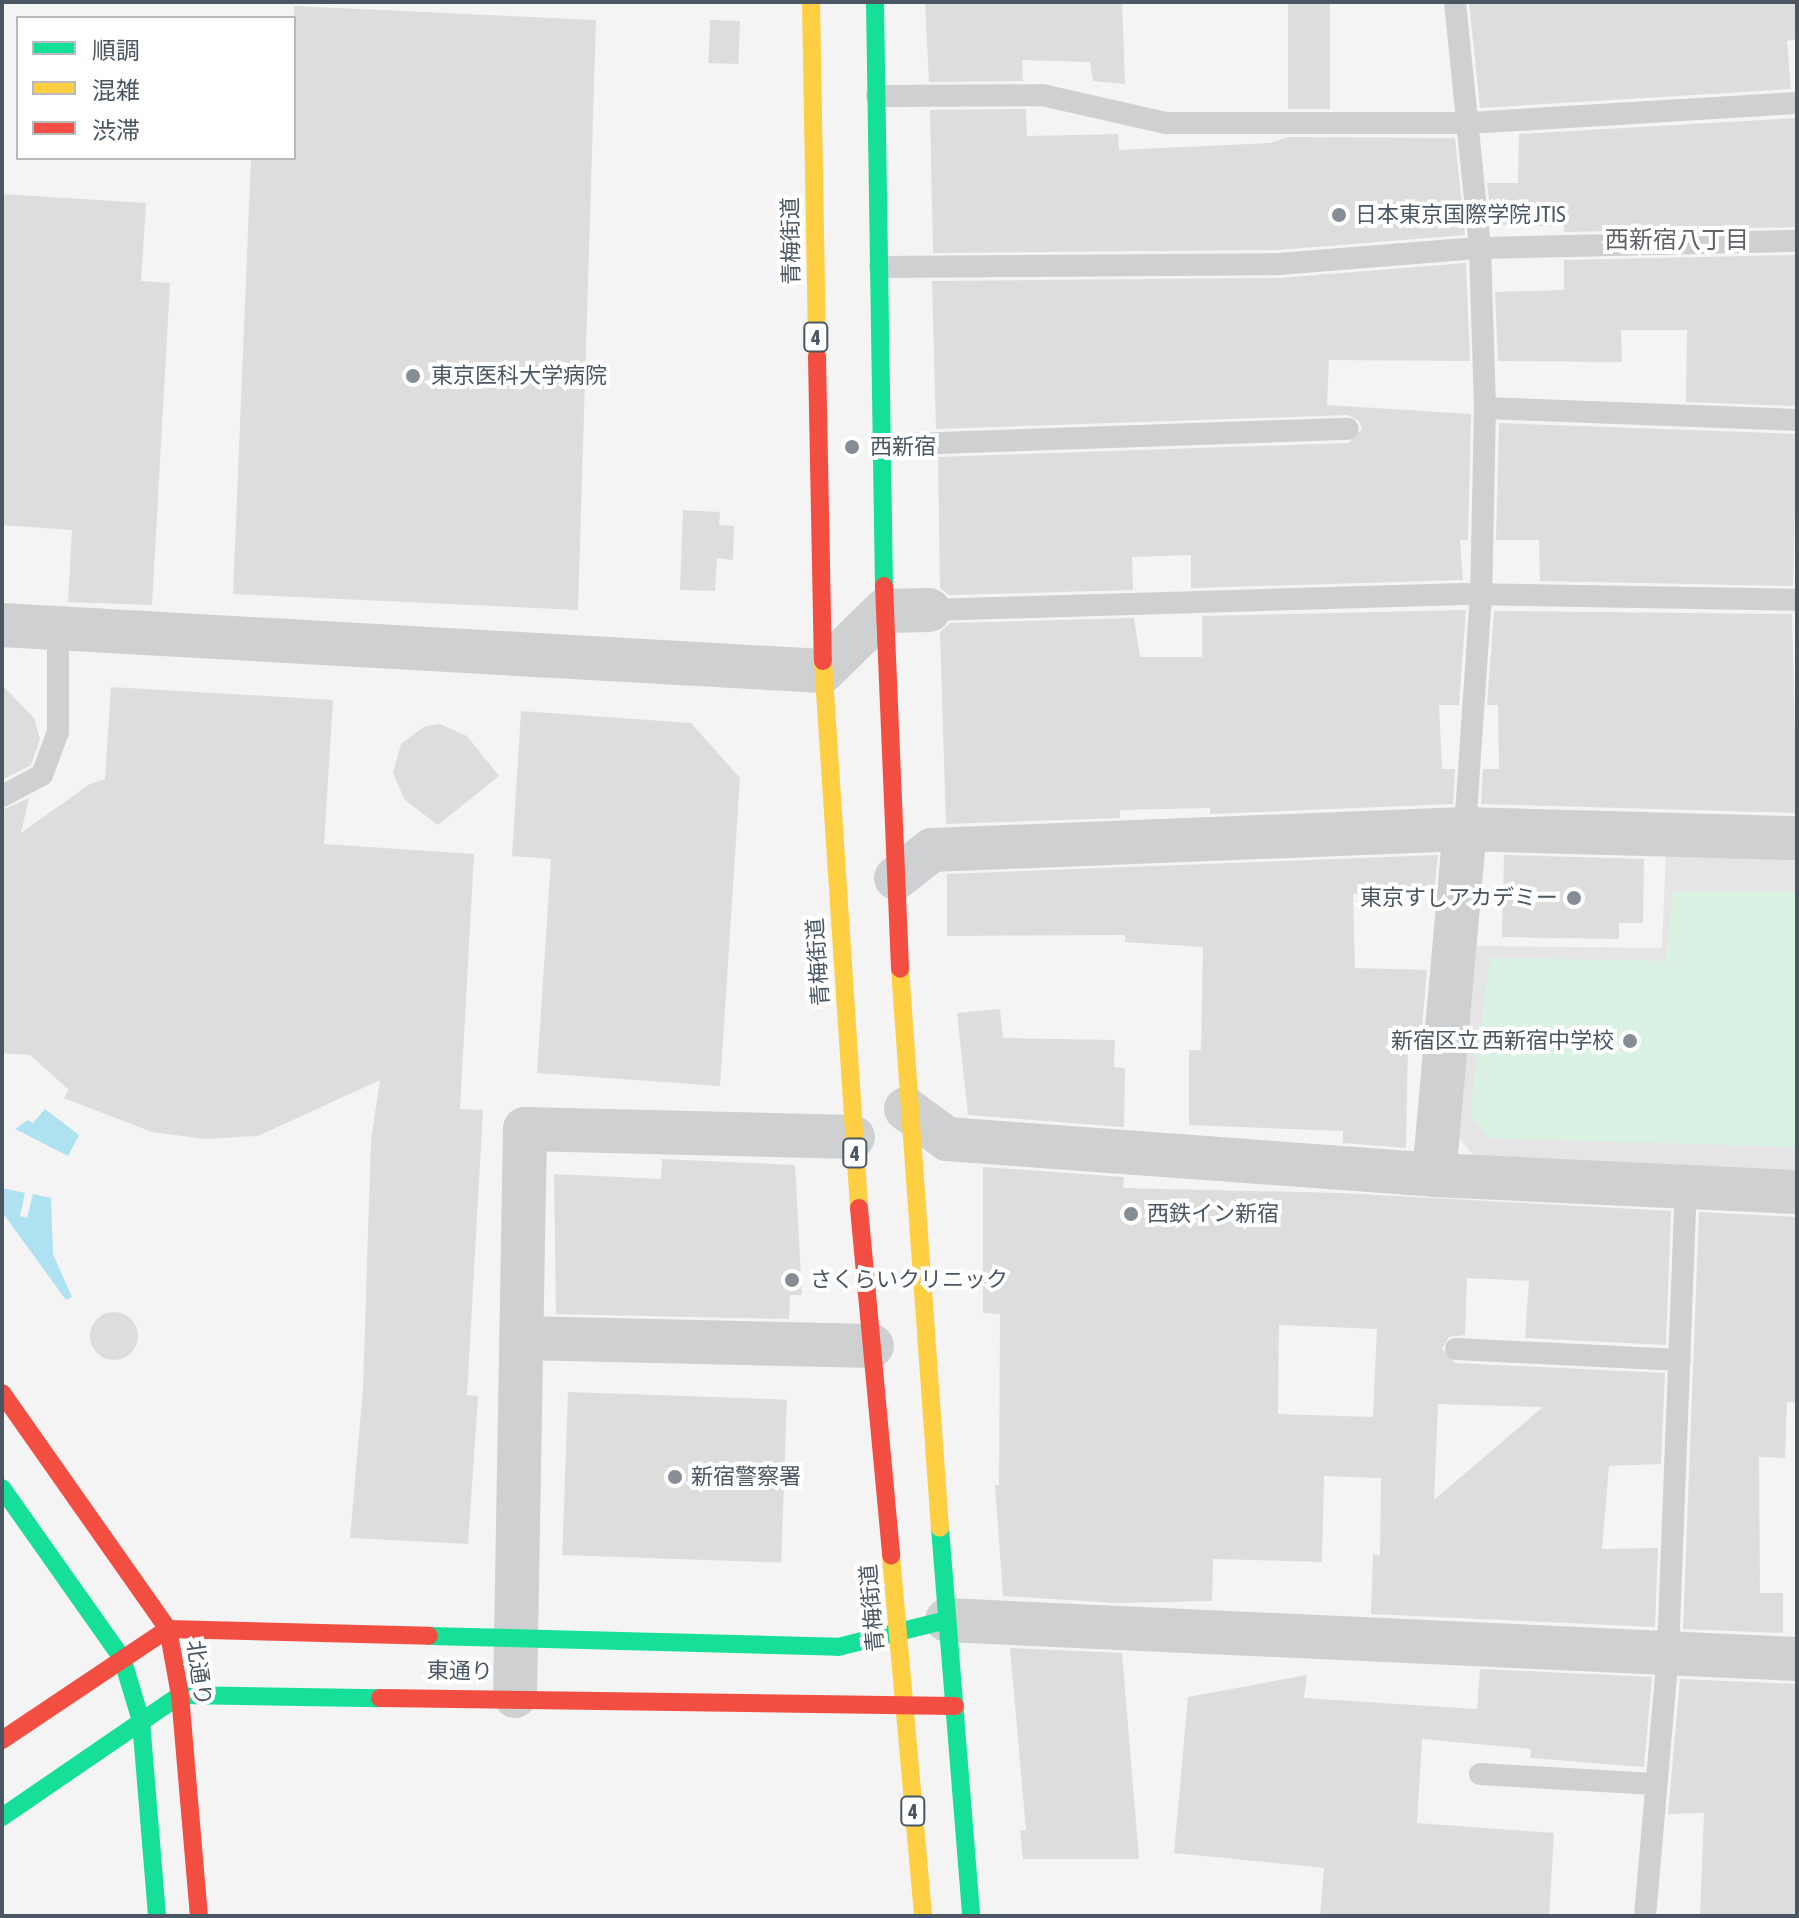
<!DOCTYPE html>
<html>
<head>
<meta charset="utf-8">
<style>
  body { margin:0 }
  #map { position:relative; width:1799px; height:1918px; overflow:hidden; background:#f4f4f4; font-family:"Asap Condensed","Noto Sans JP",sans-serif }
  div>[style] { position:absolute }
  .education>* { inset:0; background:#e6e5e6 }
  .green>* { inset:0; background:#d9f2e3 }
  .water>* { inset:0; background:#aee2f0 }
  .building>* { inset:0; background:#ddddde; transform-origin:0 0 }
  .round { border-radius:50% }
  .lane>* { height:22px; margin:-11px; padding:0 11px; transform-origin:11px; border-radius:11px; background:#ced0d2 }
  .street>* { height:44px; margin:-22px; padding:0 22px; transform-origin:22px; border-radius:22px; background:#ced0d2 }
  .fast>* { height:18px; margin:-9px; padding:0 9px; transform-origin:9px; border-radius:9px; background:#16e098 }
  .slow>* { height:18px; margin:-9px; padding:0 9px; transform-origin:9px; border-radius:9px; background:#ffcf43 }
  .jam>* { height:18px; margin:-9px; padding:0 9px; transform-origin:9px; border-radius:9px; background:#f24e42 }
  .dots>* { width:22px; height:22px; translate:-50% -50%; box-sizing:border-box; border:4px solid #fff; border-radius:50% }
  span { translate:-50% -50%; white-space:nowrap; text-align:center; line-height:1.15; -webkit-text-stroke:8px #fff; paint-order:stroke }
  .shield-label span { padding:2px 6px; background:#fff; border:2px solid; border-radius:6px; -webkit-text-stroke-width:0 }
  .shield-label { font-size:20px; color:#4a5661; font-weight:700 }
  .poi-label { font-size:22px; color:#4a5661 }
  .left { translate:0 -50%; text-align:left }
  .right { translate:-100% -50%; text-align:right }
  .street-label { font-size:22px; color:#4a5661 }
  .neighbourhood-label { font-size:24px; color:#5f6368 }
  .frame { position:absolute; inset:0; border:4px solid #4a5661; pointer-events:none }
  .legend { position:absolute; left:16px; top:16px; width:280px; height:144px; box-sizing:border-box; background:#fff; border:2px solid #b7bbc0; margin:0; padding:10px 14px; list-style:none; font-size:24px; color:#4a5661 }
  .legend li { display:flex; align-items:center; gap:16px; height:40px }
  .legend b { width:40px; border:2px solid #b7bbc0 }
</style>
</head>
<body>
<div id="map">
  <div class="education">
    <div style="clip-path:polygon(1666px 851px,1797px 855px,1797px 1171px,1474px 1156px,1456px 1134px,1471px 946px,1662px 948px)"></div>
  </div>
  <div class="green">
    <div style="clip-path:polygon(1673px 891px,1797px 892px,1797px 1147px,1489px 1138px,1470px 1115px,1490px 958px,1666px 961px)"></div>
  </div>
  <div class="water">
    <div style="clip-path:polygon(45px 1109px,79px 1135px,68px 1156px,15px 1129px,28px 1120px,33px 1123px)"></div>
    <div style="clip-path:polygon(2px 1188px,25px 1193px,20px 1216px,27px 1218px,33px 1194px,51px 1198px,53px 1254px,72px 1297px,66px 1300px,2px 1212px)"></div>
  </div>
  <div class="building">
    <div style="clip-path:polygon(925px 2px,1122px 2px,1125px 84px,1093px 81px,1090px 62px,1022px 60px,1023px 81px,929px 82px)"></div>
    <div style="left:1288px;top:2px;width:42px;height:107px"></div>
    <div style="clip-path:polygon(1469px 2px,1797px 2px,1797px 39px,1787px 41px,1791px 89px,1480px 108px)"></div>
    <div style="clip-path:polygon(294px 6px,596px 20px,578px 610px,233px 594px,251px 158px,294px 158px)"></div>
    <div style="left:710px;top:20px;width:30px;height:43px;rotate:2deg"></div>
    <div style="clip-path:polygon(1026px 109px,1027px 136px,1118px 134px,1119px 150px,1270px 143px,1288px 137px,1455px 138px,1465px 235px,1278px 250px,933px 253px,930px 110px)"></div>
    <div style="clip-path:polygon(1797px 118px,1797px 227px,1564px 232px,1564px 226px,1492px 225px,1487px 183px,1518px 183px,1519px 134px)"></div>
    <div style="clip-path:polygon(2px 194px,146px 203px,141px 281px,170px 283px,152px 605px,68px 602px,72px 530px,2px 525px)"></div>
    <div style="clip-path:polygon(1797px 255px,1797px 406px,1686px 402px,1687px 330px,1621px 330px,1622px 362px,1498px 361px,1495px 292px,1564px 290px,1564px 260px)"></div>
    <div style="clip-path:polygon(1466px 263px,1470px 361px,1329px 360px,1327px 405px,1471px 414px,1468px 540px,1460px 540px,1463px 580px,1191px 588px,1191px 555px,1132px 557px,1133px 590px,949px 595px,940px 588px,938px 457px,1348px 443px,1362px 429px,1359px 421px,1348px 415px,936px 429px,932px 281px,1279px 278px)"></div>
    <div style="clip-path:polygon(1499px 423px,1797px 434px,1793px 586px,1540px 581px,1539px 540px,1496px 540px)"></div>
    <div style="clip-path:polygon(683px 510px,720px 512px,719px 525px,734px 526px,733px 560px,717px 558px,715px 591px,680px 590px)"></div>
    <div style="clip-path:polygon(1466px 610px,1459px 705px,1439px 705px,1442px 769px,1455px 769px,1453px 804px,1210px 814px,1210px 808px,1120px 810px,1120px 818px,946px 824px,940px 632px,950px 623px,1134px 618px,1140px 657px,1202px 657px,1202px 616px)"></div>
    <div style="clip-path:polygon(1494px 611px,1792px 614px,1797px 813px,1481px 804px,1483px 769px,1499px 769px,1498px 705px,1487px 705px)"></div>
    <div style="clip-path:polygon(2px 685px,34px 718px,40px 739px,31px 765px,2px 780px)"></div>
    <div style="clip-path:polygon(111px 687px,333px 700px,324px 844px,474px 854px,460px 1109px,483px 1110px,467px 1395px,478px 1396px,468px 1544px,350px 1538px,363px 1389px,371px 1140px,380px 1080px,258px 1136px,205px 1139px,152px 1132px,64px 1098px,69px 1090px,30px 1055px,2px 1053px,2px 810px,29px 798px,21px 833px,90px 784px,105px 779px)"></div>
    <div style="clip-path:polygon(521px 711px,691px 723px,740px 778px,720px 1086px,537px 1073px,551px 859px,512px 856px)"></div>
    <div style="clip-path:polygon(440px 724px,467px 736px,499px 776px,438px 825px,405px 800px,393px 773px,401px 744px,425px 726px)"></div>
    <div style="clip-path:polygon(1438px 855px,1434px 892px,1353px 894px,1355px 968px,1427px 970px,1421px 1039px,1408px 1039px,1406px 1148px,1343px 1143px,1343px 1131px,1189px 1125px,1189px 1050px,1201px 1050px,1203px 947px,1125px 942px,1125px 935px,947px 936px,947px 874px)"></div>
    <div style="clip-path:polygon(1504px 855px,1644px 859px,1643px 923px,1619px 923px,1619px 939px,1502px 937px)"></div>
    <div style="clip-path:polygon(1000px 1009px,1003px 1038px,1115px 1040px,1114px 1067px,1125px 1068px,1124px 1127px,968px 1115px,957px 1013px)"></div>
    <div style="clip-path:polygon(662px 1159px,795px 1165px,802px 1295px,790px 1295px,789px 1319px,556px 1314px,554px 1174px,661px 1179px)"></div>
    <div style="clip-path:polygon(evenodd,983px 1167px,1124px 1177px,1123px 1188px,1341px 1193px,1671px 1211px,1666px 1345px,1525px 1338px,1529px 1281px,1467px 1278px,1465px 1335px,1449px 1337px,1442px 1349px,1455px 1363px,1665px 1373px,1661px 1464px,1609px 1466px,1602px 1549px,1658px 1548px,1655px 1627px,1371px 1614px,1373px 1554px,1380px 1555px,1381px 1478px,1324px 1476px,1322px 1562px,1213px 1559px,1212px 1601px,1118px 1603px,1003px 1596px,995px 1485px,999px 1485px,1000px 1314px,983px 1313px,983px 1167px,1279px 1325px,1377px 1329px,1373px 1417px,1278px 1414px,1279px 1325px,983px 1167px,1438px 1404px,1543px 1407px,1434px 1500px,1438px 1404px)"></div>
    <div style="clip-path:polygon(1699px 1212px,1797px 1217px,1797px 1403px,1787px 1402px,1785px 1458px,1759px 1457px,1760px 1593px,1783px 1593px,1783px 1633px,1683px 1629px)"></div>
    <div class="round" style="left:90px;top:1312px;width:48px;height:48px"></div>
    <div style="left:568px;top:1392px;width:219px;height:163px;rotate:2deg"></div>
    <div style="clip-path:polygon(1010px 1648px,1122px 1653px,1139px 1859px,1023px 1859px,1020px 1830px,1026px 1830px)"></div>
    <div style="clip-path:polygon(1480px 1669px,1652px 1677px,1644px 1767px,1530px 1758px,1531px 1749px,1422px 1739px,1417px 1823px,1554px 1833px,1549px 1916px,1320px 1916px,1324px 1868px,1174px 1853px,1188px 1697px,1307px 1675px,1304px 1698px,1477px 1709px)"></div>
    <div style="clip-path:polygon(1680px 1679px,1797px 1684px,1797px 1916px,1700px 1916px,1704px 1813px,1668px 1814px)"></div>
  </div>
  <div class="lane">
    <div style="left:1455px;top:2px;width:247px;rotate:84.2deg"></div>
    <div style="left:1480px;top:248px;width:160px;rotate:88.2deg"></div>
    <div style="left:1485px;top:408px;width:186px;rotate:91.2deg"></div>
    <div style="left:1481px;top:594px;width:236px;rotate:93.9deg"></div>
    <div style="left:877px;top:96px;width:165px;rotate:-0.3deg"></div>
    <div style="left:1042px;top:95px;width:127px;rotate:12.7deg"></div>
    <div style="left:1166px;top:123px;width:303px"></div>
    <div style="left:1469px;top:123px;width:329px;rotate:-3.5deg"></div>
    <div style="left:880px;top:267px;width:399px;rotate:-0.4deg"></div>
    <div style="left:1279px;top:264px;width:202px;rotate:-4.6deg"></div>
    <div style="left:1480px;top:248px;width:317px;rotate:-1.3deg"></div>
    <div style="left:1485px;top:408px;width:312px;rotate:2.2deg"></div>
    <div style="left:882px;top:445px;width:466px;rotate:-2deg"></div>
    <div style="left:929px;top:610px;width:534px;rotate:-1.72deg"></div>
    <div style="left:1463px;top:594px;width:334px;rotate:1deg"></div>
    <div style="left:2px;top:796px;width:45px;rotate:-27.7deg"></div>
    <div style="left:42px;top:775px;width:46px;rotate:-69.6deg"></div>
    <div style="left:58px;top:732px;width:104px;rotate:-90deg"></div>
    <div style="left:1456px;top:1349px;width:224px;rotate:2.8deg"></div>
    <div style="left:1480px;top:1774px;width:175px;rotate:3.3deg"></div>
    <div style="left:1645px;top:1916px;width:265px;rotate:-85deg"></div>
    <div style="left:1668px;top:1652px;width:465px;rotate:-87.8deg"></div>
  </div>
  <div class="street">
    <div style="left:2px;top:625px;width:822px;rotate:3.21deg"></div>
    <div style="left:823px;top:671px;width:86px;rotate:-44.5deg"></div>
    <div style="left:884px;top:611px;width:45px;rotate:-1.3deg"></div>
    <div style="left:896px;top:878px;width:46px;rotate:-37.9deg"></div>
    <div style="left:932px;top:850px;width:533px;rotate:-2.26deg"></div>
    <div style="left:1465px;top:829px;width:332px;rotate:1.6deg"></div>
    <div style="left:906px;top:1109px;width:51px;rotate:36.2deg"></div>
    <div style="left:947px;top:1139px;width:488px;rotate:4.2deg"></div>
    <div style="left:1434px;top:1175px;width:363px;rotate:2.7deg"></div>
    <div style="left:1434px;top:1175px;width:347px;rotate:-84.9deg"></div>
    <div style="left:522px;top:1338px;width:350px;rotate:1.3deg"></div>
    <div style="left:947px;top:1620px;width:851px;rotate:2.63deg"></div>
    <div style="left:515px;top:1696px;width:567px;rotate:-88.99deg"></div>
    <div style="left:525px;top:1129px;width:328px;rotate:1.4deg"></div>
  </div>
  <div class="fast">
    <div style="left:875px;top:2px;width:584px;rotate:89.12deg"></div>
    <div style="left:2px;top:1488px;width:208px;rotate:54.8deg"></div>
    <div style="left:122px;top:1658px;width:66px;rotate:73.2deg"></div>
    <div style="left:141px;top:1721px;width:196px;rotate:85.3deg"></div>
    <div style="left:940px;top:1528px;width:389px;rotate:85.4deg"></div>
    <div style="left:429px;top:1636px;width:409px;rotate:1.5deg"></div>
    <div style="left:838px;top:1647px;width:112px;rotate:-13.9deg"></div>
    <div style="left:2px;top:1817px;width:216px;rotate:-34.4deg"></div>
    <div style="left:180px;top:1695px;width:200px;rotate:0.9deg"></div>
  </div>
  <div class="slow">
    <div style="left:811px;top:2px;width:355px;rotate:89deg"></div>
    <div style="left:823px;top:661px;width:548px;rotate:86.23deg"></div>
    <div style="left:900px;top:969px;width:560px;rotate:85.91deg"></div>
    <div style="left:891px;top:1556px;width:361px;rotate:84.9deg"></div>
  </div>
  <div class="jam">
    <div style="left:817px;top:357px;width:304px;rotate:88.9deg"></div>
    <div style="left:884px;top:586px;width:383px;rotate:87.6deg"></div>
    <div style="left:859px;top:1208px;width:349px;rotate:84.7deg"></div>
    <div style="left:2px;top:1393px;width:289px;rotate:54.9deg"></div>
    <div style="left:168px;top:1629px;width:67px;rotate:79.7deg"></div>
    <div style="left:180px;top:1695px;width:222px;rotate:85.1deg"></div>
    <div style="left:380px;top:1698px;width:575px;rotate:0.8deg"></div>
    <div style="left:2px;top:1740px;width:200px;rotate:-33.8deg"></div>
    <div style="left:168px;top:1629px;width:261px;rotate:1.5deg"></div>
  </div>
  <div class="dots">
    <div style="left:1339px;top:215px;background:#868d94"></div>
    <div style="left:413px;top:376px;background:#868d94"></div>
    <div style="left:852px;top:447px;background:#868d94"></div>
    <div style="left:1574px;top:898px;background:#868d94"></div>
    <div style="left:1630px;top:1041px;background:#868d94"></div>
    <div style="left:1131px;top:1214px;background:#868d94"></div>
    <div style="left:792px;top:1280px;background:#868d94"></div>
    <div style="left:675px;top:1477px;background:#868d94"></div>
  </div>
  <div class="shield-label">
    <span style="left:816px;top:337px">4</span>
    <span style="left:855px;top:1153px">4</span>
    <span style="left:913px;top:1811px">4</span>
  </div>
  <div class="poi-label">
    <span class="left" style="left:1355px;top:215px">日本東京国際学院 JTIS</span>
    <span class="left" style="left:431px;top:376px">東京医科大学病院</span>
    <span class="left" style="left:870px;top:447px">西新宿</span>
    <span class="right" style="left:1558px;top:898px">東京すしアカデミー</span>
    <span class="right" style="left:1614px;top:1041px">新宿区立 西新宿中学校</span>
    <span class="left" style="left:1147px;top:1214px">西鉄イン新宿</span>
    <span class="left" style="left:810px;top:1280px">さくらいクリニック</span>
    <span class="left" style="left:691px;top:1477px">新宿警察署</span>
  </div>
  <div class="street-label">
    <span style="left:791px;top:241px;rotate:-91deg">青梅街道</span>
    <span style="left:818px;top:962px;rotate:-94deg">青梅街道</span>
    <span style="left:872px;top:1608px;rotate:-95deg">青梅街道</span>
    <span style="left:460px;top:1671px;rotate:1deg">東通り</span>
    <span style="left:199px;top:1673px;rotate:82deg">北通り</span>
  </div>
  <div class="neighbourhood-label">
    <span style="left:1677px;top:240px">西新宿八丁目</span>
  </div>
  <div class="frame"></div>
  <ul class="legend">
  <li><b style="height:10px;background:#16e098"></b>順調</li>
  <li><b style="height:10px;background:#ffcf43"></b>混雑</li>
  <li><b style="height:10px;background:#f24e42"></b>渋滞</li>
  </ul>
</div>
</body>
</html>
